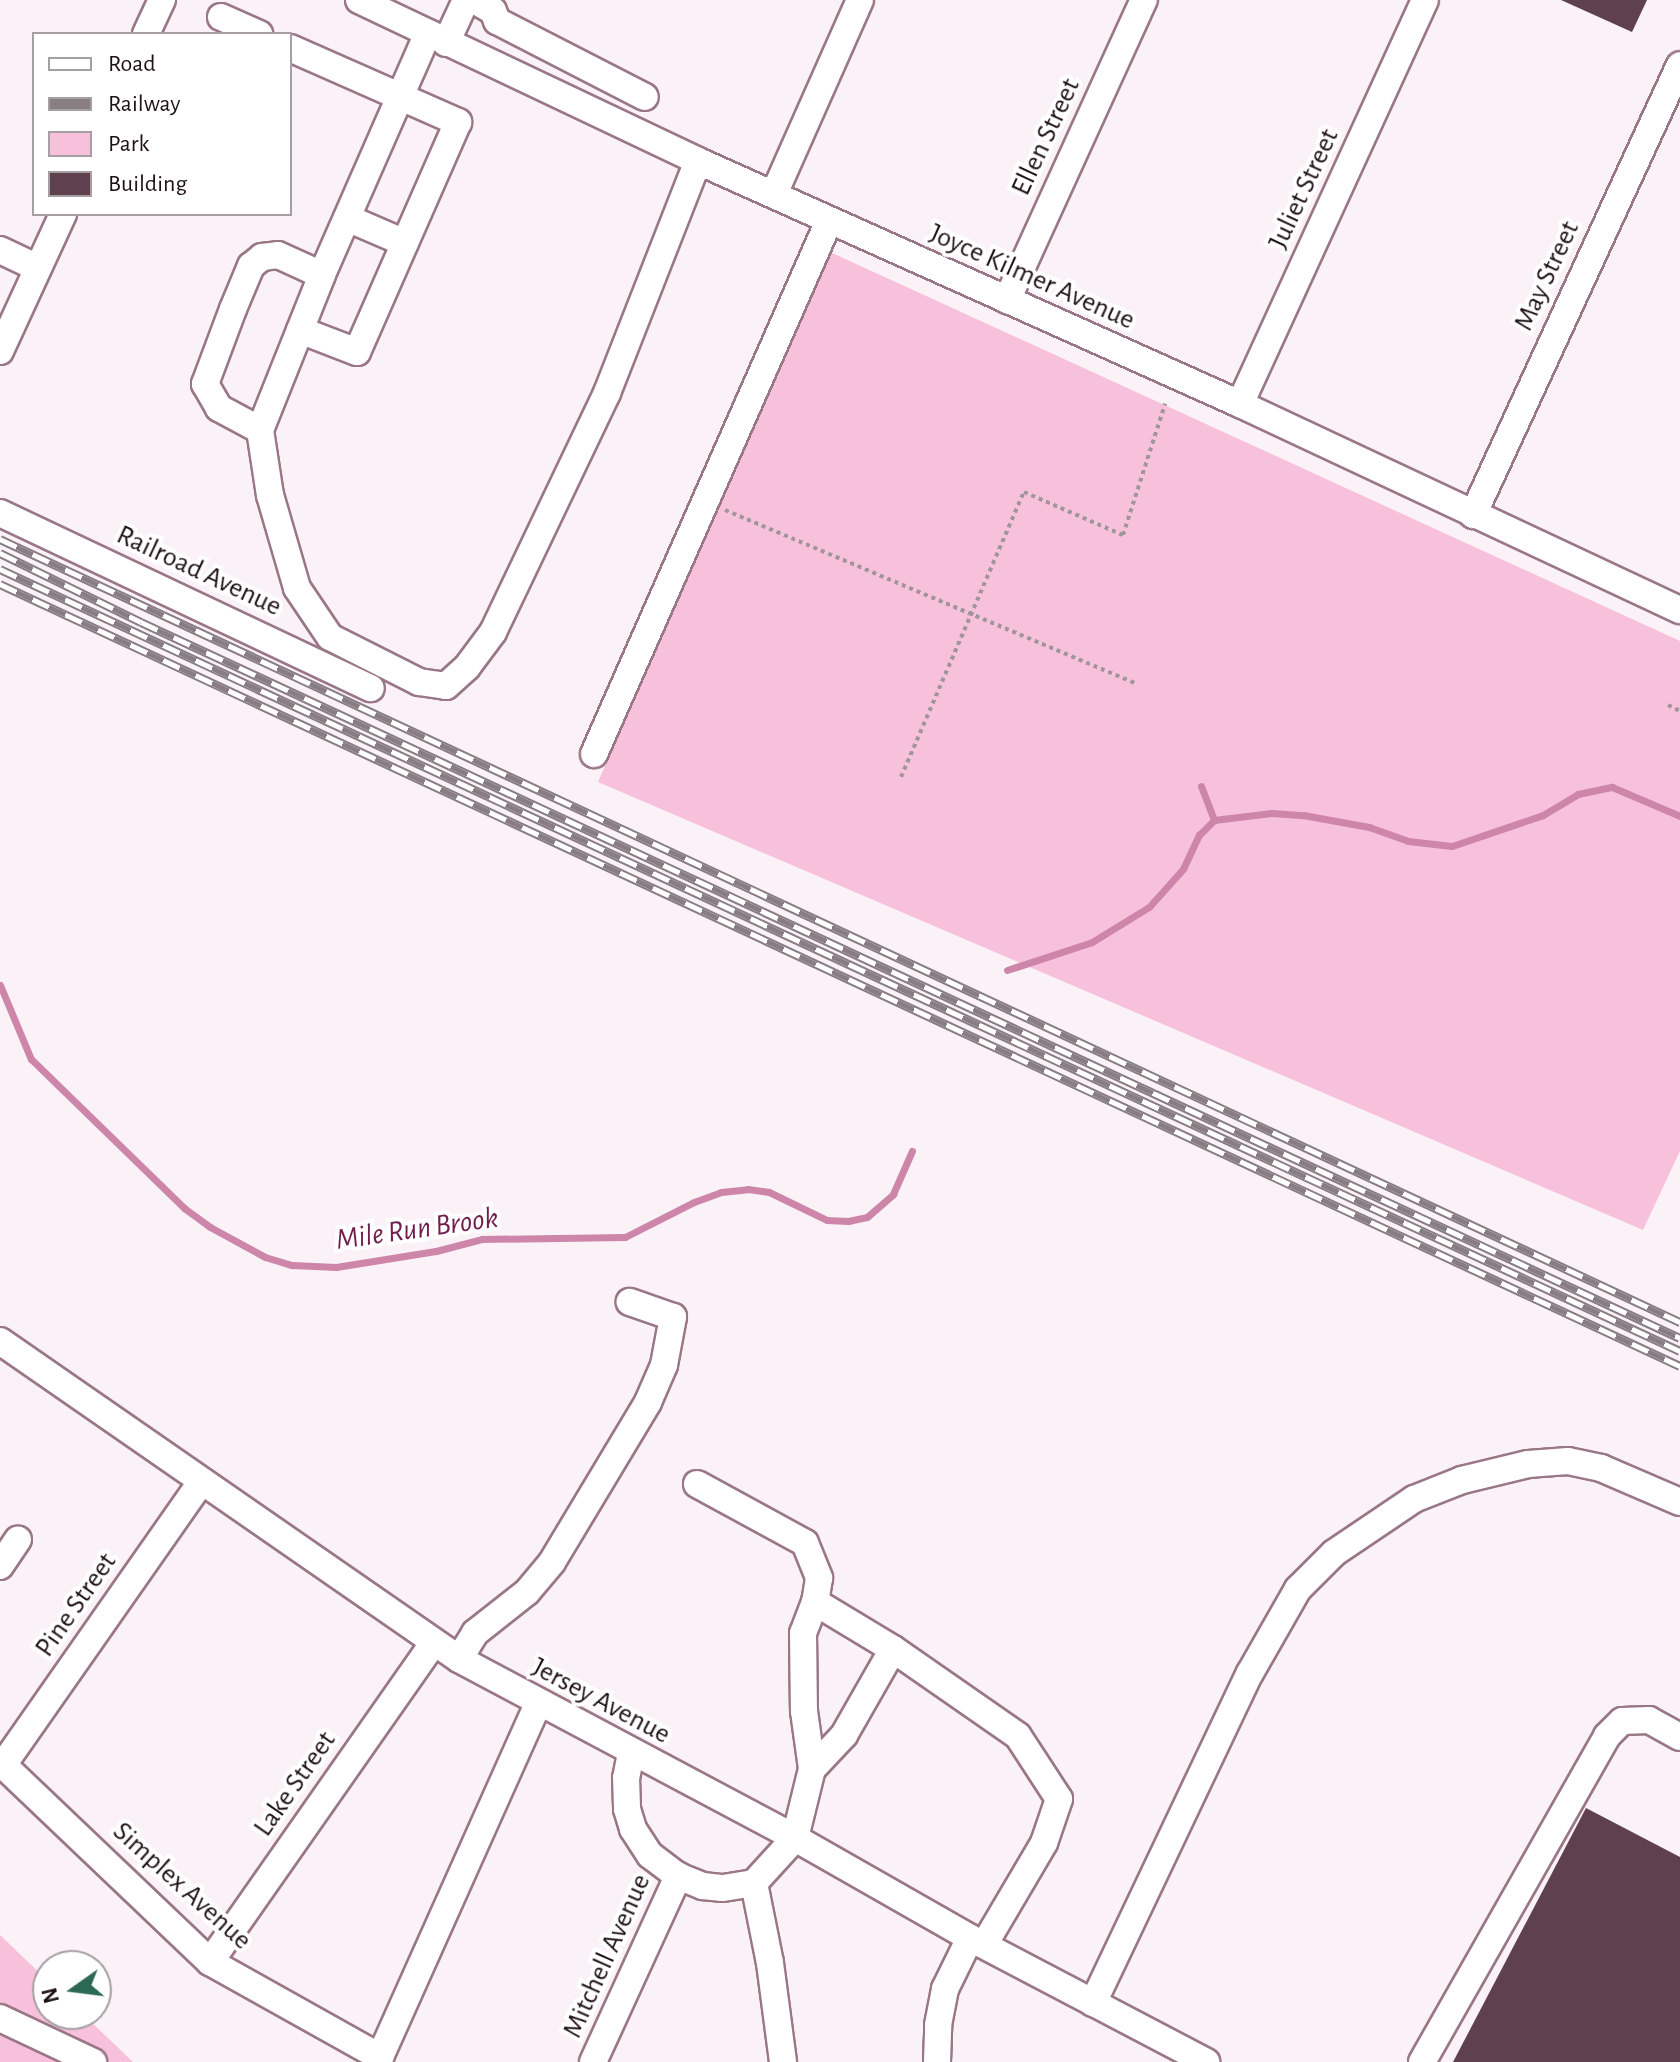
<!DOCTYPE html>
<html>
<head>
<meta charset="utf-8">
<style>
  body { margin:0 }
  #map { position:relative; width:1680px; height:2062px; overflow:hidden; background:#faf2f6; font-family:"Alegreya Sans",sans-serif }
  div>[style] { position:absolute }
  .green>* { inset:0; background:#f8c1db }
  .stream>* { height:7px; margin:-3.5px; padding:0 3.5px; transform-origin:3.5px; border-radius:3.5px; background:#cd86a9 }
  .building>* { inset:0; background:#5f404f }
  .path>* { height:4px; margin-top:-2px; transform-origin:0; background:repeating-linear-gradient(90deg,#a0969a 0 4px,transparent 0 8px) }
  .roads { filter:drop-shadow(2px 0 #9a7787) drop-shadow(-2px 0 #9a7787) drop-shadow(0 2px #9a7787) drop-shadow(0 -2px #9a7787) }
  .minor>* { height:26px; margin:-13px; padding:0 13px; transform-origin:13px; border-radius:13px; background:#fff }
  .rail>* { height:9px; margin-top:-4.5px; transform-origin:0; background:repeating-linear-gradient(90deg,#fff 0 18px,#887d82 0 36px); box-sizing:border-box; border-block:2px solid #887d82 }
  span { translate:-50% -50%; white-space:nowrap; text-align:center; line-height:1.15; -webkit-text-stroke:8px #fff; paint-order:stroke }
  .street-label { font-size:28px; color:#1d1016 }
  .water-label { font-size:30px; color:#711d4e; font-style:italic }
  .legend { position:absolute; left:32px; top:32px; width:260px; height:184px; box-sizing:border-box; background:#fff; border:2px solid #a59fa2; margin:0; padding:10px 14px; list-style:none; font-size:24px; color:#1d1016 }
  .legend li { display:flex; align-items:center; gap:16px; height:40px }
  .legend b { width:40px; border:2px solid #a59fa2 }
  .north { position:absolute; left:32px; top:1950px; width:80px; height:80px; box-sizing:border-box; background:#fff; border:2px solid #a59fa2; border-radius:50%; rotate:256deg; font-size:22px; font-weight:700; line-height:32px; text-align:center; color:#1d1016 }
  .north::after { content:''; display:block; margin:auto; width:28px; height:36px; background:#2c6955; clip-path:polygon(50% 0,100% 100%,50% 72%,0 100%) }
</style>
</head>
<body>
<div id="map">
  <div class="green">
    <div style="clip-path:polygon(830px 252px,1680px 641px,1680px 1151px,1643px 1230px,598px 782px)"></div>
    <div style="clip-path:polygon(0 1935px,48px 1981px,48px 2014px,83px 2014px,133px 2062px,0 2062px)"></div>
  </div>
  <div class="stream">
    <div style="left:1201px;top:786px;width:36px;rotate:69deg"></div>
    <div style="left:1007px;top:970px;width:89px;rotate:-18.2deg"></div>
    <div style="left:1092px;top:942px;width:67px;rotate:-31.6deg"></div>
    <div style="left:1149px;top:907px;width:51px;rotate:-48.2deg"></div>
    <div style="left:1183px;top:869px;width:38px;rotate:-65deg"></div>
    <div style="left:1199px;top:835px;width:21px;rotate:-45deg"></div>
    <div style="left:1214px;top:820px;width:58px;rotate:-6.9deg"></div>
    <div style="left:1272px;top:813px;width:31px;rotate:4deg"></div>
    <div style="left:1303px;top:815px;width:67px;rotate:10.3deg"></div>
    <div style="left:1369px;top:827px;width:41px;rotate:19.7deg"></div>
    <div style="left:1408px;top:841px;width:44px;rotate:6.5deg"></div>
    <div style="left:1452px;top:846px;width:96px;rotate:-18.8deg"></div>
    <div style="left:1543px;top:815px;width:41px;rotate:-31deg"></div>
    <div style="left:1578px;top:794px;width:35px;rotate:-12deg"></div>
    <div style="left:1612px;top:787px;width:74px;rotate:23.1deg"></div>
    <div style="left:0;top:985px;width:80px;rotate:67.3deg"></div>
    <div style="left:31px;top:1059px;width:214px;rotate:44.2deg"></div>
    <div style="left:184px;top:1208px;width:32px;rotate:36deg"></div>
    <div style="left:210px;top:1227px;width:63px;rotate:28.6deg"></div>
    <div style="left:265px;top:1257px;width:28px;rotate:17deg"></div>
    <div style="left:292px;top:1265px;width:44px;rotate:2.6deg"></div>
    <div style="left:336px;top:1267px;width:101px;rotate:-9.1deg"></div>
    <div style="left:436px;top:1251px;width:48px;rotate:-14.6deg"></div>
    <div style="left:482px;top:1239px;width:143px;rotate:-0.8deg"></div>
    <div style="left:625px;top:1237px;width:77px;rotate:-26.9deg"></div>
    <div style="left:694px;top:1202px;width:29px;rotate:-20deg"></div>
    <div style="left:721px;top:1192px;width:27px;rotate:-6deg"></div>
    <div style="left:748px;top:1189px;width:21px;rotate:8deg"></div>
    <div style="left:769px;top:1192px;width:64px;rotate:25.8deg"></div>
    <div style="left:827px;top:1220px;width:21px;rotate:3deg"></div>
    <div style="left:848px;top:1221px;width:19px;rotate:-12deg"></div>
    <div style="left:867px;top:1217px;width:35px;rotate:-41deg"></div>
    <div style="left:893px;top:1194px;width:47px;rotate:-66.2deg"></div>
  </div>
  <div class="building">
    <div style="clip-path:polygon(1561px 0,1647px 0,1632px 32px)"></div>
    <div style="clip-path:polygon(1586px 1808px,1680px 1857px,1680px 2062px,1453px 2062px)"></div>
  </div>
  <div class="path">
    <div style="left:725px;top:510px;width:447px;rotate:22.9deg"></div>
    <div style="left:1668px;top:705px;width:13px;rotate:27deg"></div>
    <div style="left:901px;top:777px;width:310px;rotate:-66.7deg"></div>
    <div style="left:1024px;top:492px;width:108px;rotate:23.5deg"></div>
    <div style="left:1123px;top:535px;width:138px;rotate:-72.2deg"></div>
  </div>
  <div class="roads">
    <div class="minor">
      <div style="left:359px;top:0;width:375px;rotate:25.4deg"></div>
      <div style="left:698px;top:161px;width:594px;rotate:24.15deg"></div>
      <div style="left:1240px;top:404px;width:486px;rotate:25.1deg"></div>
      <div style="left:474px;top:0;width:22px;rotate:30deg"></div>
      <div style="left:493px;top:11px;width:11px;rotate:68deg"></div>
      <div style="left:497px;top:21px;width:166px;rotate:27.2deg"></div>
      <div style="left:221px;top:17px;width:42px;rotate:24.1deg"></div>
      <div style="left:428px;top:33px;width:264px;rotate:113.7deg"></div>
      <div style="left:322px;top:275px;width:167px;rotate:111.8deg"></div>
      <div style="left:260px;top:430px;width:66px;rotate:81.3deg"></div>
      <div style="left:270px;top:495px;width:97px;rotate:73.8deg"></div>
      <div style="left:297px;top:588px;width:59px;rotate:56deg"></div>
      <div style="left:330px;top:637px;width:100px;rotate:26.8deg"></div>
      <div style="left:419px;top:682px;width:27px;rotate:8deg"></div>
      <div style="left:446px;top:686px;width:28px;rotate:-42deg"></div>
      <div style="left:467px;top:667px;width:44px;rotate:-53.4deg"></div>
      <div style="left:493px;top:632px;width:265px;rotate:-64.5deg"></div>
      <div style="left:607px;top:393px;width:249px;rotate:-68.6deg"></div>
      <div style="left:146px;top:34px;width:38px;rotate:-65deg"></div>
      <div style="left:446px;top:43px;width:47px;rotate:-65.1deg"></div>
      <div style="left:290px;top:48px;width:184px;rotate:23.8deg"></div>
      <div style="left:458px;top:122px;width:251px;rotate:113.7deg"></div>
      <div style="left:357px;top:352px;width:61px;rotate:-158.9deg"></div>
      <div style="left:774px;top:194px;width:212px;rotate:-66.1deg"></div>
      <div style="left:347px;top:218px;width:63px;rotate:23.3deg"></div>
      <div style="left:0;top:250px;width:42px;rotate:25.3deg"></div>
      <div style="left:1007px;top:300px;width:330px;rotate:-65.5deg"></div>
      <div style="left:0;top:351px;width:151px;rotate:-65.3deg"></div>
      <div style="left:1240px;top:404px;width:444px;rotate:-65.4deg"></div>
      <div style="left:260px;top:430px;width:47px;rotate:-151.8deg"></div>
      <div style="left:219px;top:408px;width:28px;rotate:-120deg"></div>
      <div style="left:205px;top:384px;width:80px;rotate:-69.5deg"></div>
      <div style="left:233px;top:309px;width:47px;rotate:-67.3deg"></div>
      <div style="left:251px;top:266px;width:14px;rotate:-39deg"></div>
      <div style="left:262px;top:257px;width:16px;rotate:-7deg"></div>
      <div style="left:278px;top:255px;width:48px;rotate:24.4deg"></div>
      <div style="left:0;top:513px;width:410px;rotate:25.3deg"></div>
      <div style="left:1473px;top:515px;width:495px;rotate:-65.3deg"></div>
      <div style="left:594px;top:754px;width:583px;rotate:-66.21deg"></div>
      <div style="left:0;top:1341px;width:558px;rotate:34.71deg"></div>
      <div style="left:459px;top:1659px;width:381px;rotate:28deg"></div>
      <div style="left:795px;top:1838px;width:202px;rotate:29.7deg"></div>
      <div style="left:970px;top:1938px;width:267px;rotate:27.7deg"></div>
      <div style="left:697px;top:1484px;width:123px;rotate:28.6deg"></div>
      <div style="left:805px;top:1543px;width:38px;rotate:68deg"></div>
      <div style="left:819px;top:1578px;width:24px;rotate:99deg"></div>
      <div style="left:815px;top:1602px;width:33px;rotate:111deg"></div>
      <div style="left:803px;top:1633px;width:78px;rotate:89.3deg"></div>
      <div style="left:804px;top:1711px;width:59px;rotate:82.1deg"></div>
      <div style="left:0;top:1566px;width:32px;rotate:-56deg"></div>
      <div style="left:815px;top:1602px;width:91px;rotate:31.1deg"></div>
      <div style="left:459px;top:1659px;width:31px;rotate:-58deg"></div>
      <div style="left:475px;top:1633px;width:66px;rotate:-38.3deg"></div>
      <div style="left:527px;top:1592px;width:39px;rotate:-50deg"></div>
      <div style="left:552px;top:1562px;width:187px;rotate:-59deg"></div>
      <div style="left:648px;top:1402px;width:40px;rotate:-66.6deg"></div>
      <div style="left:664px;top:1365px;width:49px;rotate:-79.4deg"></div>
      <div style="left:673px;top:1317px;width:46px;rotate:-160.8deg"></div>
      <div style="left:631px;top:1753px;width:25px;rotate:101deg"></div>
      <div style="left:626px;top:1778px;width:31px;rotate:88deg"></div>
      <div style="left:627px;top:1809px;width:21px;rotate:73deg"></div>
      <div style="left:633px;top:1829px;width:31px;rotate:57deg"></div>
      <div style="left:650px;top:1855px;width:35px;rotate:37deg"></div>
      <div style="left:678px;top:1876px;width:27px;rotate:22deg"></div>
      <div style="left:703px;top:1886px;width:20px;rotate:6deg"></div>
      <div style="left:723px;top:1888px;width:31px;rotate:-9deg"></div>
      <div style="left:754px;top:1883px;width:61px;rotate:-47.7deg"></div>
      <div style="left:795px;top:1838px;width:71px;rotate:-76.2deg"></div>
      <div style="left:812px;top:1769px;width:47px;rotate:-46.7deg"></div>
      <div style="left:844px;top:1735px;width:99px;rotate:-60.3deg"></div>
      <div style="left:893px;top:1649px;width:152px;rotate:34.8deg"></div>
      <div style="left:1018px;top:1736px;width:75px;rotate:56.9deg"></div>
      <div style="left:1059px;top:1799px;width:46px;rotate:108.8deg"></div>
      <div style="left:1044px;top:1843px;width:118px;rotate:120.5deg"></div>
      <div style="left:0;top:1762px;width:290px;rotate:43.6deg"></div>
      <div style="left:210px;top:1962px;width:195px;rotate:29.2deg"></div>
      <div style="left:380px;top:2057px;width:387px;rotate:-65.9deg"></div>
      <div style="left:3px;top:1765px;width:345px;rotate:-55deg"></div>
      <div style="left:754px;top:1883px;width:82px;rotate:78.7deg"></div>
      <div style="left:770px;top:1963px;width:100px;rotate:82.5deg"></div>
      <div style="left:210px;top:1962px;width:389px;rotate:-55deg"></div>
      <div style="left:1093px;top:2003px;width:365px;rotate:-64.6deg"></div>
      <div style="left:1250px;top:1673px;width:97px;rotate:-60.3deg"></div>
      <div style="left:1298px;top:1589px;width:51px;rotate:-45deg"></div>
      <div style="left:1334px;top:1553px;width:97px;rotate:-34deg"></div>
      <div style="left:1414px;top:1499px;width:52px;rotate:-21.6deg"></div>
      <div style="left:1462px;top:1480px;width:68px;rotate:-13.6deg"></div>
      <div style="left:1528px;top:1464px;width:40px;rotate:-4.3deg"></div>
      <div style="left:1568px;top:1461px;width:34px;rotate:12deg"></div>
      <div style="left:1601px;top:1468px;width:86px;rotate:23.3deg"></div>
      <div style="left:0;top:2018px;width:103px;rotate:25.3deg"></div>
      <div style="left:593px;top:2062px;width:205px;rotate:-65.4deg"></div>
      <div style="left:937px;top:2062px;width:37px;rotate:-88deg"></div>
      <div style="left:938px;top:2025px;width:37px;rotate:-79deg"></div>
      <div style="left:945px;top:1989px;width:57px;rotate:-63.9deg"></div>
      <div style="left:1422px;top:2062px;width:375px;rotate:-60.4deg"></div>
      <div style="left:1607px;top:1736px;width:21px;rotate:-45deg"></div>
      <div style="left:1622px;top:1721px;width:27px;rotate:-2deg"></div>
      <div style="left:1649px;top:1720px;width:35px;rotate:29deg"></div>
    </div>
  </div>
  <div class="rail">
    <div style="left:0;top:539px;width:1854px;rotate:24.99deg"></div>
    <div style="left:0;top:553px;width:157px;rotate:26.1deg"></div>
    <div style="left:141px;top:622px;width:1697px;rotate:24.95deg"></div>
    <div style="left:0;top:569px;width:1853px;rotate:24.96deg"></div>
    <div style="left:0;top:584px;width:1853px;rotate:24.96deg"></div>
  </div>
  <div class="street-label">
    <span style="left:1046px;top:137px;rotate:-65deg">Ellen Street</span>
    <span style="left:1304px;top:189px;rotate:-65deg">Juliet Street</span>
    <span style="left:1547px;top:276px;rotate:-65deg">May Street</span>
    <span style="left:1032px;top:277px;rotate:24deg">Joyce Kilmer Avenue</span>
    <span style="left:199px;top:571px;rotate:25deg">Railroad Avenue</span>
    <span style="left:76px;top:1605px;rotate:-55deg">Pine Street</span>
    <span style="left:601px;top:1701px;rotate:28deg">Jersey Avenue</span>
    <span style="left:295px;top:1784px;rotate:-55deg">Lake Street</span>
    <span style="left:182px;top:1886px;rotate:42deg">Simplex Avenue</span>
    <span style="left:607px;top:1956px;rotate:-66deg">Mitchell Avenue</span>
  </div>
  <div class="water-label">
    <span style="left:417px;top:1229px;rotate:-8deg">Mile Run Brook</span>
  </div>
  <ul class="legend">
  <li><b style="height:10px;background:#fff"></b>Road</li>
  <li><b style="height:10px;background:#887d82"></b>Railway</li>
  <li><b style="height:22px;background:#f8c1db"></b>Park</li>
  <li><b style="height:22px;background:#5f404f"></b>Building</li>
  </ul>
  <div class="north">N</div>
</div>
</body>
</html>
